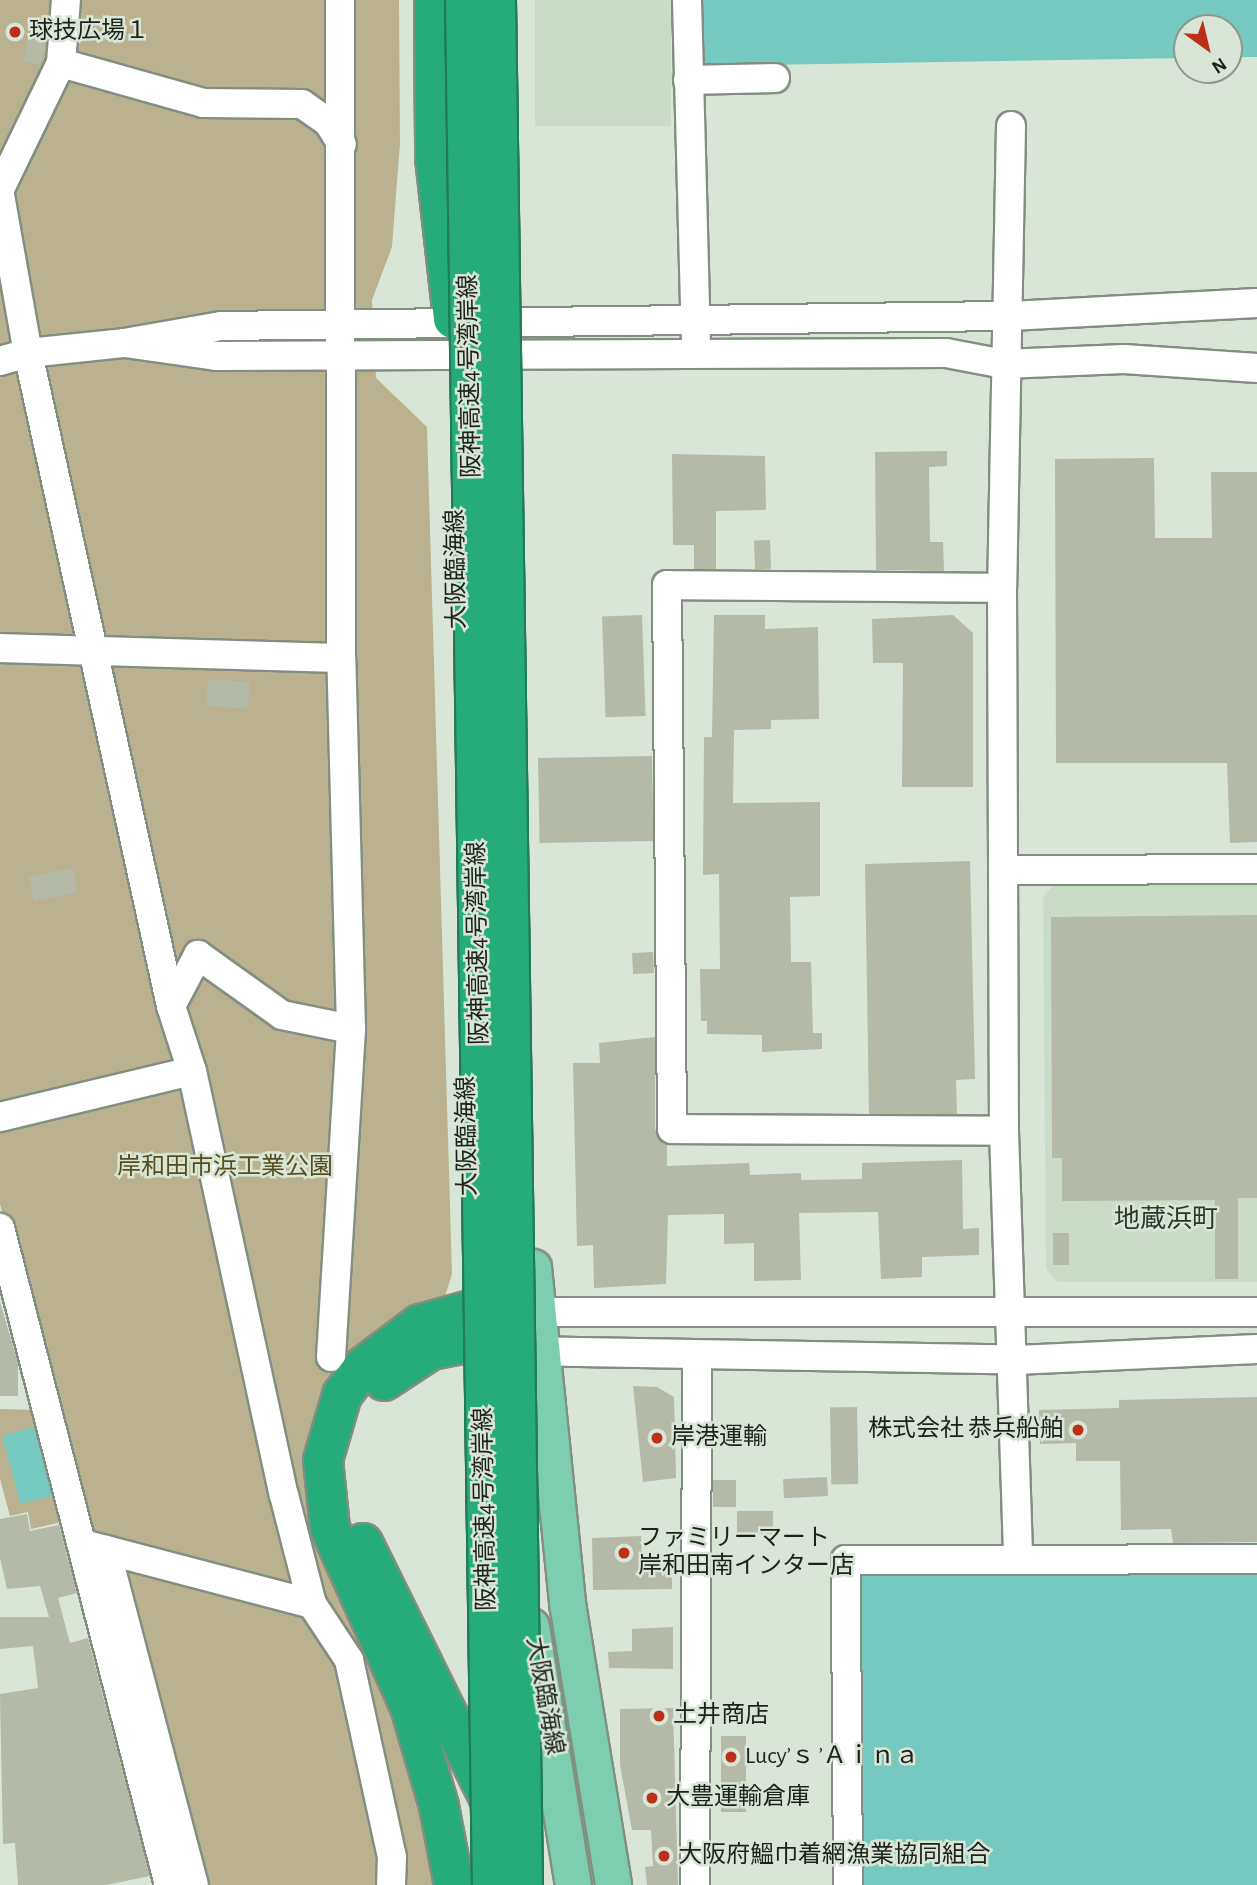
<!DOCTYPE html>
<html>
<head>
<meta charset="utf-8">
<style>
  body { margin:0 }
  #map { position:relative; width:1257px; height:1885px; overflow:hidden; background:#d9e6d7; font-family:"Alegreya Sans","Noto Sans JP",sans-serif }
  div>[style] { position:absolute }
  .built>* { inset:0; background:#cadcc7; transform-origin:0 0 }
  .green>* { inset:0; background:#bab28e }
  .water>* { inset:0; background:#75c9be; transform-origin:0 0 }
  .building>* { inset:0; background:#b5b9a8; transform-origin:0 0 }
  .roads { filter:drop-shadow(2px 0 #828e80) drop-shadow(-2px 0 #828e80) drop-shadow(0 2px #828e80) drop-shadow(0 -2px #828e80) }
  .minor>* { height:28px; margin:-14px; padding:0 14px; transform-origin:14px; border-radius:14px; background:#fff }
  .major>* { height:35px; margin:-17.5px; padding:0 17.5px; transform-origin:17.5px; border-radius:17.5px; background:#7dcdb0 }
  .highway>* { height:38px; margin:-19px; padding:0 19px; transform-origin:19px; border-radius:19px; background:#26ac7b }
  .bridges { filter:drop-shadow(2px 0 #227b5a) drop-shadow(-2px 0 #227b5a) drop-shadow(0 2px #227b5a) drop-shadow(0 -2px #227b5a) }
  .highway-bridge>* { height:38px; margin:-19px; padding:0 19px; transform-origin:19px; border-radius:19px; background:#26ac7b }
  .dots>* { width:19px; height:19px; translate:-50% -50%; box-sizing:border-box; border:4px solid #d9e6d7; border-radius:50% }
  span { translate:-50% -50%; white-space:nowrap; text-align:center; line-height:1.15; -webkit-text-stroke:5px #d9e6d7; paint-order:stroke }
  .poi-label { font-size:24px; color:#1c211c }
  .left { translate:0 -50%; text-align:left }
  .right { translate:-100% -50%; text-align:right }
  .street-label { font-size:24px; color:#1c211c }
  .park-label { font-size:24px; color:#584e1d }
  .neighbourhood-label { font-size:26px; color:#2d372c }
  .north { position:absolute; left:1173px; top:14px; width:70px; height:70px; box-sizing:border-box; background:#d9e6d7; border:2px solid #8d978c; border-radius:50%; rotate:146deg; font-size:19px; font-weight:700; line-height:28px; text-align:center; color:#1c211c }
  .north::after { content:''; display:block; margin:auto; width:24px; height:32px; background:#bc3019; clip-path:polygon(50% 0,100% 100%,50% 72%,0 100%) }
</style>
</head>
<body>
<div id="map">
  <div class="built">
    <div style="left:535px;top:0;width:136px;height:126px"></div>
    <div style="clip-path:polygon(1257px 884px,1257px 1282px,1058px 1282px,1046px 1269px,1043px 897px,1053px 885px)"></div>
  </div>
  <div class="green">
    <div style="clip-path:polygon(0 0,399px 0,400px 143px,392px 247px,372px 300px,376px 378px,427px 427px,452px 1274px,445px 1296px,386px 1326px,313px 1425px,306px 1483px,330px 1574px,410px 1746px,439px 1885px,178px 1885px,0 1204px)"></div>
    <div style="clip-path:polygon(0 1409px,38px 1410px,66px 1521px,31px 1529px,28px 1512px,10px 1516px,0 1479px)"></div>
  </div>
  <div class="water">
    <div style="clip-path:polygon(699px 0,1257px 0,1257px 57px,1229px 57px,1229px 28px,1187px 28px,1187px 58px,699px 66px)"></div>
    <div style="left:34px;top:1427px;width:71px;height:33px;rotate:75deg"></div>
    <div style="left:1257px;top:1573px;width:312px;height:402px;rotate:90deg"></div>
  </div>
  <div class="building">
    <div style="left:29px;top:36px;width:17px;height:26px;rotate:13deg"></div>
    <div style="clip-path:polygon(947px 451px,947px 466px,929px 467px,930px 542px,943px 542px,944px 571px,876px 570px,875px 452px)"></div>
    <div style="clip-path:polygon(672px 454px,765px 456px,766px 510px,716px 511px,716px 569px,694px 569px,694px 545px,673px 545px)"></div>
    <div style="clip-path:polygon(1154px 458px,1155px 538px,1212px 538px,1211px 472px,1257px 472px,1257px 842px,1230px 843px,1227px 763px,1056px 763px,1055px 459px)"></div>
    <div style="left:770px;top:540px;width:29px;height:16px;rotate:88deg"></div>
    <div style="left:642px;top:615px;width:101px;height:40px;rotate:88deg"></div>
    <div style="clip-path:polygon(714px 615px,765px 615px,765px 629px,818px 627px,819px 719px,771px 720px,771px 729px,734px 730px,733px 803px,820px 802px,820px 896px,790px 897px,791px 962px,811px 962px,813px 1033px,822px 1033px,822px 1049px,762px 1052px,762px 1035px,707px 1034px,707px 1021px,701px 1021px,700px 969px,720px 969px,719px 874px,703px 875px,704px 737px,712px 737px)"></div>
    <div style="clip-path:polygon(953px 615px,973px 633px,973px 787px,902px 787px,903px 663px,873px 663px,872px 619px)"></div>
    <div style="left:208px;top:679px;width:42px;height:27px;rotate:4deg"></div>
    <div style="left:652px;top:756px;width:85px;height:114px;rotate:89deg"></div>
    <div style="clip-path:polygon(970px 861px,975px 1079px,956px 1080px,957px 1114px,869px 1114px,865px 864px)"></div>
    <div style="left:73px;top:868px;width:25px;height:45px;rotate:79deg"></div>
    <div style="clip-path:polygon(1257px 915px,1257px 1198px,1238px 1198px,1238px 1279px,1215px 1279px,1215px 1200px,1062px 1201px,1062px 1158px,1052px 1158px,1051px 917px)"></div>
    <div style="left:653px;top:952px;width:21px;height:21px;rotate:87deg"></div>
    <div style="clip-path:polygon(655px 1037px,655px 1129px,667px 1144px,667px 1166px,749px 1163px,750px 1175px,801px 1173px,801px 1180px,862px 1179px,862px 1163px,962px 1160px,963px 1229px,979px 1228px,979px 1255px,922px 1257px,922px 1277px,881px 1279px,878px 1212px,799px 1213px,801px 1280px,754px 1281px,754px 1243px,724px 1244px,724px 1214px,668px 1215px,666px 1284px,594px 1288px,593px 1245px,577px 1246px,573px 1063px,600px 1063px,599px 1043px)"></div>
    <div style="left:1069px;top:1233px;width:32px;height:16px;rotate:90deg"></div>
    <div style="clip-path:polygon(0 1302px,18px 1363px,18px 1396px,0 1396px)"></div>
    <div style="clip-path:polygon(633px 1386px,657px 1387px,674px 1397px,676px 1478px,643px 1482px)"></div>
    <div style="clip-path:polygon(1257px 1397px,1257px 1542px,1173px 1543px,1171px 1529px,1121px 1530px,1120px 1461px,1076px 1461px,1076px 1443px,1040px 1444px,1039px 1410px,1119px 1408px,1119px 1400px)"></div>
    <div style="left:857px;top:1407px;width:77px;height:27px;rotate:89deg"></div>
    <div style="left:827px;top:1477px;width:19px;height:44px;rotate:87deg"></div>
    <div style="left:713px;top:1480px;width:23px;height:27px"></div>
    <div style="left:773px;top:1511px;width:23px;height:36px;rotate:90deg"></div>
    <div style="clip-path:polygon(27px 1514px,30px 1531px,59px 1525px,77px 1593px,58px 1598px,70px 1643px,88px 1638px,150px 1876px,106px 1885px,18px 1885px,15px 1843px,3px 1844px,0 1694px,38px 1688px,33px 1646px,0 1649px,0 1617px,49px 1617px,40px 1586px,7px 1589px,0 1558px,0 1519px)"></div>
    <div style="clip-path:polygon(641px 1536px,642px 1572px,672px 1572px,672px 1589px,593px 1590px,592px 1538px)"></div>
    <div style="clip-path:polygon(673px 1627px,673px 1669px,609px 1668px,608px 1652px,632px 1651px,632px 1629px)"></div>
    <div style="clip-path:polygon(673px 1708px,678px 1885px,647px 1885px,645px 1867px,653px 1866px,651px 1830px,632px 1830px,620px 1765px,620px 1709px)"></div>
    <div style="left:721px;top:1736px;width:25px;height:76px"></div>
  </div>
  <div class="roads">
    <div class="minor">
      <div style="left:687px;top:0;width:338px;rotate:88.5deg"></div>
      <div style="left:61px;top:63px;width:148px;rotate:15.7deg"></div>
      <div style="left:203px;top:103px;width:99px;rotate:0.6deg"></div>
      <div style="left:302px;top:104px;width:32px;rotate:35deg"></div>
      <div style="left:328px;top:122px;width:26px;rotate:58deg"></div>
      <div style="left:688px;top:80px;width:87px;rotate:-1.3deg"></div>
      <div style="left:1011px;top:126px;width:462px;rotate:91.1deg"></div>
      <div style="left:1002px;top:588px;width:543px;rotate:89.79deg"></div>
      <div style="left:1004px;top:1131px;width:429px;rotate:88.1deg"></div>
      <div style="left:0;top:189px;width:140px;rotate:-64.2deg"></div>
      <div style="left:61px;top:63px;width:63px;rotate:-85.5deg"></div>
      <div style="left:0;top:195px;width:160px;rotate:80deg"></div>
      <div style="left:28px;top:353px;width:668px;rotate:77.65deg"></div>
      <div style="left:171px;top:1006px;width:68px;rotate:72.1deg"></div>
      <div style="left:192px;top:1071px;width:434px;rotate:77.8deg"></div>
      <div style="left:284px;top:1495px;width:113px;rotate:75.6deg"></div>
      <div style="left:312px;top:1604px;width:67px;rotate:56.5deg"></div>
      <div style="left:349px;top:1660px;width:202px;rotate:77.7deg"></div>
      <div style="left:392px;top:1857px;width:28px;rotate:92deg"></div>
      <div style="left:1257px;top:303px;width:252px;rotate:177deg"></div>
      <div style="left:1005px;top:316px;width:784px;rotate:179.27deg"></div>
      <div style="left:221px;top:326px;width:97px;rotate:170deg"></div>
      <div style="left:125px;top:343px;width:92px;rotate:8.1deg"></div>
      <div style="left:216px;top:356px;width:730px;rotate:-0.24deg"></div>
      <div style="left:946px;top:353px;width:59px;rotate:10.7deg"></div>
      <div style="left:1004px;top:364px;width:120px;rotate:-2.4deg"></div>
      <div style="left:1124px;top:359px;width:133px;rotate:3.9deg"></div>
      <div style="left:0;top:361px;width:29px;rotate:-16deg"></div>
      <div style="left:28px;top:353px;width:98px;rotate:-5.9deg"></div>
      <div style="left:1002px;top:588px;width:335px;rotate:-179.5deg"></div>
      <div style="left:667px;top:585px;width:544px;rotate:89.47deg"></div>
      <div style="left:672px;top:1129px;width:332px;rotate:0.3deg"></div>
      <div style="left:0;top:648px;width:341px;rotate:1.7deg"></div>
      <div style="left:1005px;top:870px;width:252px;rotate:-0.2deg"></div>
      <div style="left:171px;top:1006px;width:58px;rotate:-62.1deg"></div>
      <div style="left:198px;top:955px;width:103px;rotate:35.5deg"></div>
      <div style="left:282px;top:1015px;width:70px;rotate:11.5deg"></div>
      <div style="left:0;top:1117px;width:197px;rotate:-13.5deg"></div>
      <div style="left:0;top:1228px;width:678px;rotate:75.57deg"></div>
      <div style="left:516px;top:1312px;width:741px"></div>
      <div style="left:521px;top:1351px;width:493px;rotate:1deg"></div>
      <div style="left:1014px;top:1360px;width:243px;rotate:-2.6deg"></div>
      <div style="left:331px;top:1357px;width:329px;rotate:-86.5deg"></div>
      <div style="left:351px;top:1029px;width:371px;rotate:-91.5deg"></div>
      <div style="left:341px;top:658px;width:658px;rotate:-90.09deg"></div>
      <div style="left:91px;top:1546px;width:228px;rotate:14.7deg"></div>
      <div style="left:106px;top:1550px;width:346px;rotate:75.3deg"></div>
      <div style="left:695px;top:1885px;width:528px;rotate:-89.78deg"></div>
      <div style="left:848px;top:1885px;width:325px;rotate:-90.4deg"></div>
      <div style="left:846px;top:1560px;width:411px;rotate:-0.1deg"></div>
    </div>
    <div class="major">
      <div style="left:533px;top:1267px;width:338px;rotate:84.2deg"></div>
      <div style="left:567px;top:1603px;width:286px;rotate:80.7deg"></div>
      <div style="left:531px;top:1626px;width:262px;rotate:80.8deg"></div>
    </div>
    <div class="highway">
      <div style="left:434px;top:0;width:158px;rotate:89.6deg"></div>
      <div style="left:435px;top:158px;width:162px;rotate:83.6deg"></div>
      <div style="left:384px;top:1381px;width:56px;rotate:-33.4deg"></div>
      <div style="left:431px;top:1350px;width:43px;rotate:-10.8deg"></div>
      <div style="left:363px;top:1543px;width:293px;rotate:63.7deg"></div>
      <div style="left:454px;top:1885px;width:80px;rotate:-100.8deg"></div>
      <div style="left:439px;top:1806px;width:103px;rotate:-106.3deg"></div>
      <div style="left:410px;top:1707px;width:196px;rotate:-114.1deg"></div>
      <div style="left:330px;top:1528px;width:68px;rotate:-95.9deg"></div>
      <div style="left:323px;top:1460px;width:68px;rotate:-73.7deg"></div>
      <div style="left:342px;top:1395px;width:36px;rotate:-53deg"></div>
      <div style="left:364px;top:1366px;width:70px;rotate:-36.9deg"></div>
      <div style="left:420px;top:1324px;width:53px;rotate:-15.4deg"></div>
    </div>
  </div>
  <div class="bridges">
    <div class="highway-bridge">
      <div style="left:465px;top:0;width:1885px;rotate:89.18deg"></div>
      <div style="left:496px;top:0;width:1885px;rotate:89.18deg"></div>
    </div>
  </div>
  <div class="dots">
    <div style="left:15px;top:32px;background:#bc3019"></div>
    <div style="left:1078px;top:1430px;background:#bc3019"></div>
    <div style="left:657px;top:1438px;background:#bc3019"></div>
    <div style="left:624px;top:1553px;background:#bc3019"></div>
    <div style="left:659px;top:1716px;background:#bc3019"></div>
    <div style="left:731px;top:1757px;background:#bc3019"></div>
    <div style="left:652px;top:1798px;background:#bc3019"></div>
    <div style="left:664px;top:1856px;background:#bc3019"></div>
  </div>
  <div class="poi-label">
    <span class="left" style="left:29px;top:32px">球技広場１</span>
    <span class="right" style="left:1064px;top:1430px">株式会社 恭兵船舶</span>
    <span class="left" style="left:671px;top:1438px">岸港運輸</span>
    <span class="left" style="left:638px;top:1553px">ファミリーマート<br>岸和田南インター店</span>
    <span class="left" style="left:673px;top:1716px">土井商店</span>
    <span class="left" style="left:745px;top:1757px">Lucy’ｓ ’Ａｉｎａ</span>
    <span class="left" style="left:666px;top:1798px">大豊運輸倉庫</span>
    <span class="left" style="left:678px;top:1856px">大阪府鰮巾着網漁業協同組合</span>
  </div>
  <div class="street-label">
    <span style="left:471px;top:376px;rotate:-91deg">阪神高速4号湾岸線</span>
    <span style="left:457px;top:569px;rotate:-91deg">大阪臨海線</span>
    <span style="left:479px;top:943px;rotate:-91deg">阪神高速4号湾岸線</span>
    <span style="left:468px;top:1136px;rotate:-91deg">大阪臨海線</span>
    <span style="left:486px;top:1509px;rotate:-91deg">阪神高速4号湾岸線</span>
    <span style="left:544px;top:1696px;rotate:80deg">大阪臨海線</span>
  </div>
  <div class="park-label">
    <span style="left:225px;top:1168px">岸和田市浜工業公園</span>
  </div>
  <div class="neighbourhood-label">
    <span style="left:1166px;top:1220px">地蔵浜町</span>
  </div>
  <div class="north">N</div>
</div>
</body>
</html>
